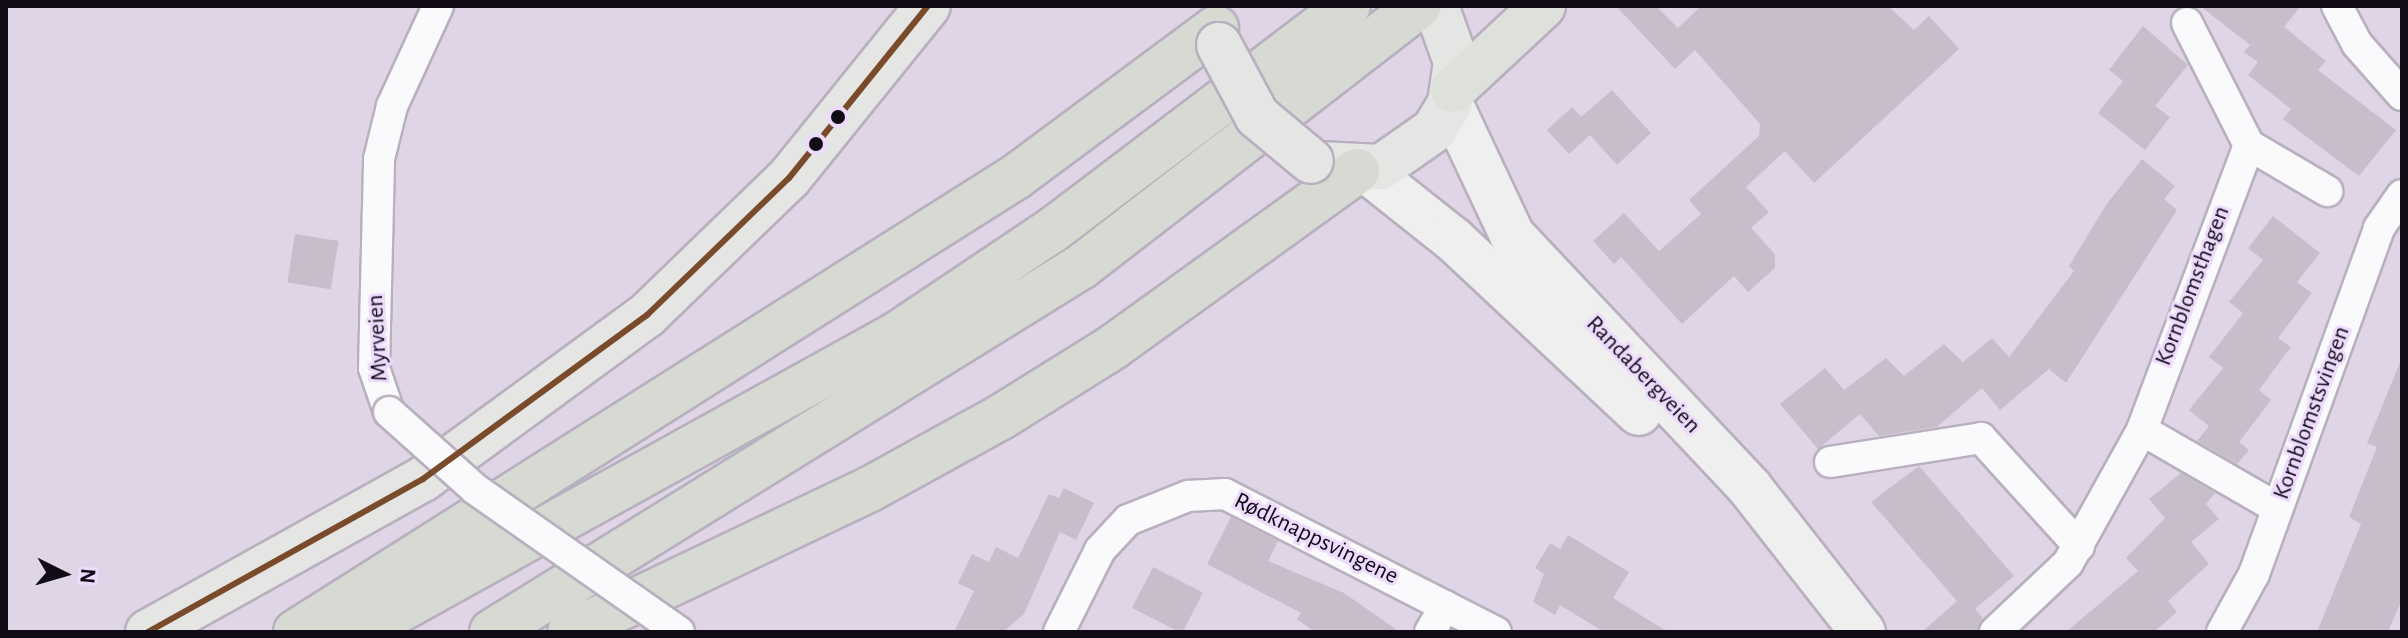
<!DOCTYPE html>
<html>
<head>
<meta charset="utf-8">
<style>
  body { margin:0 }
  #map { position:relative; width:2408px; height:638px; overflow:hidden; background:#dfd5e7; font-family:"Alegreya Sans",sans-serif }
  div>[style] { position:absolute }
  .building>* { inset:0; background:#c8becb; transform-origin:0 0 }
  .roads { filter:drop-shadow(2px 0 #b8b0be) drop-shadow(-2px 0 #b8b0be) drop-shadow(0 2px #b8b0be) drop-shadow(0 -2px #b8b0be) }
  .minor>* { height:30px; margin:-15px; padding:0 15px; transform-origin:15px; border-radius:15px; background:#faf9fb }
  .secondary>* { height:44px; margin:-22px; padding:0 22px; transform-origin:22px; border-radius:22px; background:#f0eff0 }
  .primary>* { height:44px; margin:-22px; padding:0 22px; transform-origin:22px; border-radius:22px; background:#e5e6e4 }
  .trunk>* { height:44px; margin:-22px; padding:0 22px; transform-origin:22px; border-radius:22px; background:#dee0dc }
  .motorway>* { height:44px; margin:-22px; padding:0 22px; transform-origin:22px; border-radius:22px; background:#d7dad3 }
  .bridges { filter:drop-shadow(2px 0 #b8b0be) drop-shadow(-2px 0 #b8b0be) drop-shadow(0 2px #b8b0be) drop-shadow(0 -2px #b8b0be) }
  .minor-bridge>* { height:30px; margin:-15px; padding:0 15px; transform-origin:15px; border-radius:15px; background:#faf9fb }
  .primary-bridge>* { height:44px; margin:-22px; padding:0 22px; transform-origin:22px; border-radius:22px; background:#e5e6e4 }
  .bus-1>* { height:6px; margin:-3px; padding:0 3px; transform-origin:3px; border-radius:3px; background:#7a4b2a }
  .dots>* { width:22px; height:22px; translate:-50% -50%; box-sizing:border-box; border:4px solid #eddafd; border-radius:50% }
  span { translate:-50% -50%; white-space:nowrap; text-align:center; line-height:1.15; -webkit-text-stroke:6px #eddafd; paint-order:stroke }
  .street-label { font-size:24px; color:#110b16 }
  .frame { position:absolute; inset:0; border:8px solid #110b16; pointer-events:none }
  .north { position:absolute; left:24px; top:534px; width:80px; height:80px; -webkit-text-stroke:6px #eddafd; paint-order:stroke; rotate:95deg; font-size:22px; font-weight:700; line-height:32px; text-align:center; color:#110b16 }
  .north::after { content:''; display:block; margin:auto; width:28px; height:36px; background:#110b16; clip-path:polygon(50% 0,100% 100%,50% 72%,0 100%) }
</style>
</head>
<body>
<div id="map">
  <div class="building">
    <div style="clip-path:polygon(1616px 6px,1656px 6px,1678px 28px,1701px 6px,1888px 6px,1914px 30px,1929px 16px,1959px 49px,1814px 183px,1785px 151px,1746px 187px,1769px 212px,1751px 228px,1775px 254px,1775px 268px,1748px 292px,1734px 276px,1682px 324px,1621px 257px,1614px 264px,1593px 241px,1624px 213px,1659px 251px,1701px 214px,1689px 200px,1759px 136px,1760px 124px,1695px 50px,1675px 69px)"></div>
    <div style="clip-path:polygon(2200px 6px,2301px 6px,2284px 27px,2326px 61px,2318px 70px,2396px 130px,2359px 176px,2283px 119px,2291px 109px,2248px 75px,2258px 62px,2244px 52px,2250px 45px)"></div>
    <div style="clip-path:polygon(2143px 26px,2188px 65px,2155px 106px,2170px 117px,2145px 150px,2098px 113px,2123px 81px,2109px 70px)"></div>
    <div style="clip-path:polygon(1612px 90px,1651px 133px,1617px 165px,1590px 135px,1569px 154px,1547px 130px,1572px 107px,1581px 117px)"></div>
    <div style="clip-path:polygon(2142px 159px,2175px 186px,2164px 199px,2177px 210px,2066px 383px,2049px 369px,2000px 410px,1982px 388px,1937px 427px,1879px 436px,1860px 414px,1818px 449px,1780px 404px,1825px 368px,1844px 390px,1886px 358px,1904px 376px,1944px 344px,1963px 362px,1992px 338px,2009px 357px,2074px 271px,2069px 266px,2106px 205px)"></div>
    <div style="clip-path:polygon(2273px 216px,2320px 253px,2297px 282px,2312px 293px,2278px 338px,2291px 347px,2259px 390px,2271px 400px,2239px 442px,2249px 450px,2237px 464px,2197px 441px,2209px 426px,2189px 410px,2223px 368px,2209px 357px,2243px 313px,2229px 302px,2263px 260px,2248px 248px)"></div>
    <div style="left:295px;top:234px;width:44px;height:49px;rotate:9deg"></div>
    <div style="clip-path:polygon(2401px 360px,2402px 599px,2388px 632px,2317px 632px,2361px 524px,2349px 517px,2377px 447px,2367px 443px)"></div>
    <div style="clip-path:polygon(1919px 466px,2014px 576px,1975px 609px,1983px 618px,1978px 632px,1922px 632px,1957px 601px,1871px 502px)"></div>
    <div style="clip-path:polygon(2181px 473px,2215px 493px,2206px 504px,2219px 519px,2191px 542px,2209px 564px,2168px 601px,2177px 612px,2154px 632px,2066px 632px,2138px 571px,2126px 558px,2165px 518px,2149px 499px)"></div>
    <div style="clip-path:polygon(1064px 488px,1094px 503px,1076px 540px,1060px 532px,1024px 614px,1003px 632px,954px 632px,974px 591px,958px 583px,972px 554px,989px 562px,996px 547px,1018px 558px,1049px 494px,1059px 498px)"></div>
    <div style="clip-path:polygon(1231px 517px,1278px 541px,1268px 561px,1344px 593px,1400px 632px,1315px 632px,1297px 619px,1301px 613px,1207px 564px)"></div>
    <div style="clip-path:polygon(1568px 535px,1629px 572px,1613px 598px,1668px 632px,1604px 632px,1560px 605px,1555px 615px,1533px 602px,1544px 574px,1535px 568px,1550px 543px,1560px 549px)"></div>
    <div style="left:1153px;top:567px;width:56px;height:46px;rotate:27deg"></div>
  </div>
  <div class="roads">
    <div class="minor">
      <div style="left:2337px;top:6px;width:43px;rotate:62.2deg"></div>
      <div style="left:2357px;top:44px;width:68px;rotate:48.6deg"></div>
      <div style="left:2187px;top:23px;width:137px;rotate:63.1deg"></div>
      <div style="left:2249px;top:145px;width:91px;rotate:30.5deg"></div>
      <div style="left:2249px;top:145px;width:304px;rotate:110.6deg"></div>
      <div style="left:2142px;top:430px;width:156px;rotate:30deg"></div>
      <div style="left:389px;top:412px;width:46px;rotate:-108.8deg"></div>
      <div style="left:374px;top:368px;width:209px;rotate:-88.6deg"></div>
      <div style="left:379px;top:159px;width:55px;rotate:-76.2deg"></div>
      <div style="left:392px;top:106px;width:110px;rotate:-65.3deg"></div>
      <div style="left:1830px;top:462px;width:153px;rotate:-9deg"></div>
      <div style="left:1981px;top:438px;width:146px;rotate:47.8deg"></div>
      <div style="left:1059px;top:632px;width:92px;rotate:-63.4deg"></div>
      <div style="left:1100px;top:550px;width:41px;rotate:-47deg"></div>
      <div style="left:1128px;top:520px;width:65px;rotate:-21.8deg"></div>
      <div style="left:1188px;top:496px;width:37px;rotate:-3deg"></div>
      <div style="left:1225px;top:494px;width:304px;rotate:27deg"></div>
      <div style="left:1430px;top:632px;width:30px;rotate:-60deg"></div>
      <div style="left:1995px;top:632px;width:100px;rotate:-43.4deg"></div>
      <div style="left:2068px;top:563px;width:152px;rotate:-60.9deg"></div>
      <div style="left:2222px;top:632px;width:66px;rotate:-61.1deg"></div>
      <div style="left:2254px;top:574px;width:368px;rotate:-70.1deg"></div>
      <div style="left:2379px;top:228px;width:40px;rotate:-55.1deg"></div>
    </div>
    <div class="secondary">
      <div style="left:1450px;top:103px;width:146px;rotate:64.8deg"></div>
      <div style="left:1512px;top:235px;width:347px;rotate:46.7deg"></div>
      <div style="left:1750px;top:488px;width:183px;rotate:51.9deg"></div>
      <div style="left:1367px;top:171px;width:111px;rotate:38.4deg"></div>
      <div style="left:1454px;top:240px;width:253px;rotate:43.1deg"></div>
    </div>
    <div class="primary">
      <div style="left:1320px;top:164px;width:61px;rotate:2.8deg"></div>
      <div style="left:1381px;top:167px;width:65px;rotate:-34.9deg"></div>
      <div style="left:1434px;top:130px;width:31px;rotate:-59deg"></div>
      <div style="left:1450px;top:103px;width:41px;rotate:-81.7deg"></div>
      <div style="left:1456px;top:62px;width:59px;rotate:-109.7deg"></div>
      <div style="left:148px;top:632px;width:315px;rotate:-29.1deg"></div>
      <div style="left:423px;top:479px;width:278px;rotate:-36.2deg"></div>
      <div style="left:647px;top:315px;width:197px;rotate:-44deg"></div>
      <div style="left:789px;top:178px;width:221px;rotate:-51.1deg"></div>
    </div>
    <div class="trunk">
      <div style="left:1453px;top:90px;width:123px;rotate:-43deg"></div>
    </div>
    <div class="motorway">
      <div style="left:296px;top:632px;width:853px;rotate:-32.31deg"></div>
      <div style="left:1017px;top:176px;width:248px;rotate:-36.6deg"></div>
      <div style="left:359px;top:632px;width:617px;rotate:-28.97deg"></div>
      <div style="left:899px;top:333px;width:187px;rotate:-33.9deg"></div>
      <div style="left:1054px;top:229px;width:369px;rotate:-37.2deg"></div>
      <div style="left:492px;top:632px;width:694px;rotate:-31.81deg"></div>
      <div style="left:1082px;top:266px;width:426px;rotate:-37.7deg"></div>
      <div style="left:570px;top:632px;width:332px;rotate:-25.5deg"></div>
      <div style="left:870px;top:489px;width:149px;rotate:-28.8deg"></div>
      <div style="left:1001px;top:417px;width:132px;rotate:-32deg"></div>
      <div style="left:1113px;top:347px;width:301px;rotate:-35.8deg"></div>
    </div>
  </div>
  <div class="bridges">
    <div class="minor-bridge">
      <div style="left:389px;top:412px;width:115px;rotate:41.8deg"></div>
      <div style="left:475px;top:489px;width:249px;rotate:35deg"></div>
    </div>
    <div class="primary-bridge">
      <div style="left:1219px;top:45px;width:81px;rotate:61.8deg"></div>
      <div style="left:1257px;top:116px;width:70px;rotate:39.8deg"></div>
    </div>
  </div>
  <div class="bus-1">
    <div style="left:148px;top:632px;width:315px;rotate:-29.1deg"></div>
    <div style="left:423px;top:479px;width:278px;rotate:-36.2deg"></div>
    <div style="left:647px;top:315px;width:197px;rotate:-44deg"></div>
    <div style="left:789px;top:178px;width:221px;rotate:-51.1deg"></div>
  </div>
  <div class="dots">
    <div style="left:838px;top:117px;background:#110b16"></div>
    <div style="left:816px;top:144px;background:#110b16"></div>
  </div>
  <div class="street-label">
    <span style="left:2193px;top:286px;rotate:-69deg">Kornblomsthagen</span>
    <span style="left:378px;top:338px;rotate:-93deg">Myrveien</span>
    <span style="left:1643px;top:375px;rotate:46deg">Randabergveien</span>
    <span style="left:2312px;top:413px;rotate:-70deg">Kornblomstsvingen</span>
    <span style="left:1316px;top:539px;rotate:26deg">Rødknappsvingene</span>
  </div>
  <div class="frame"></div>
  <div class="north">N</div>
</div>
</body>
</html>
